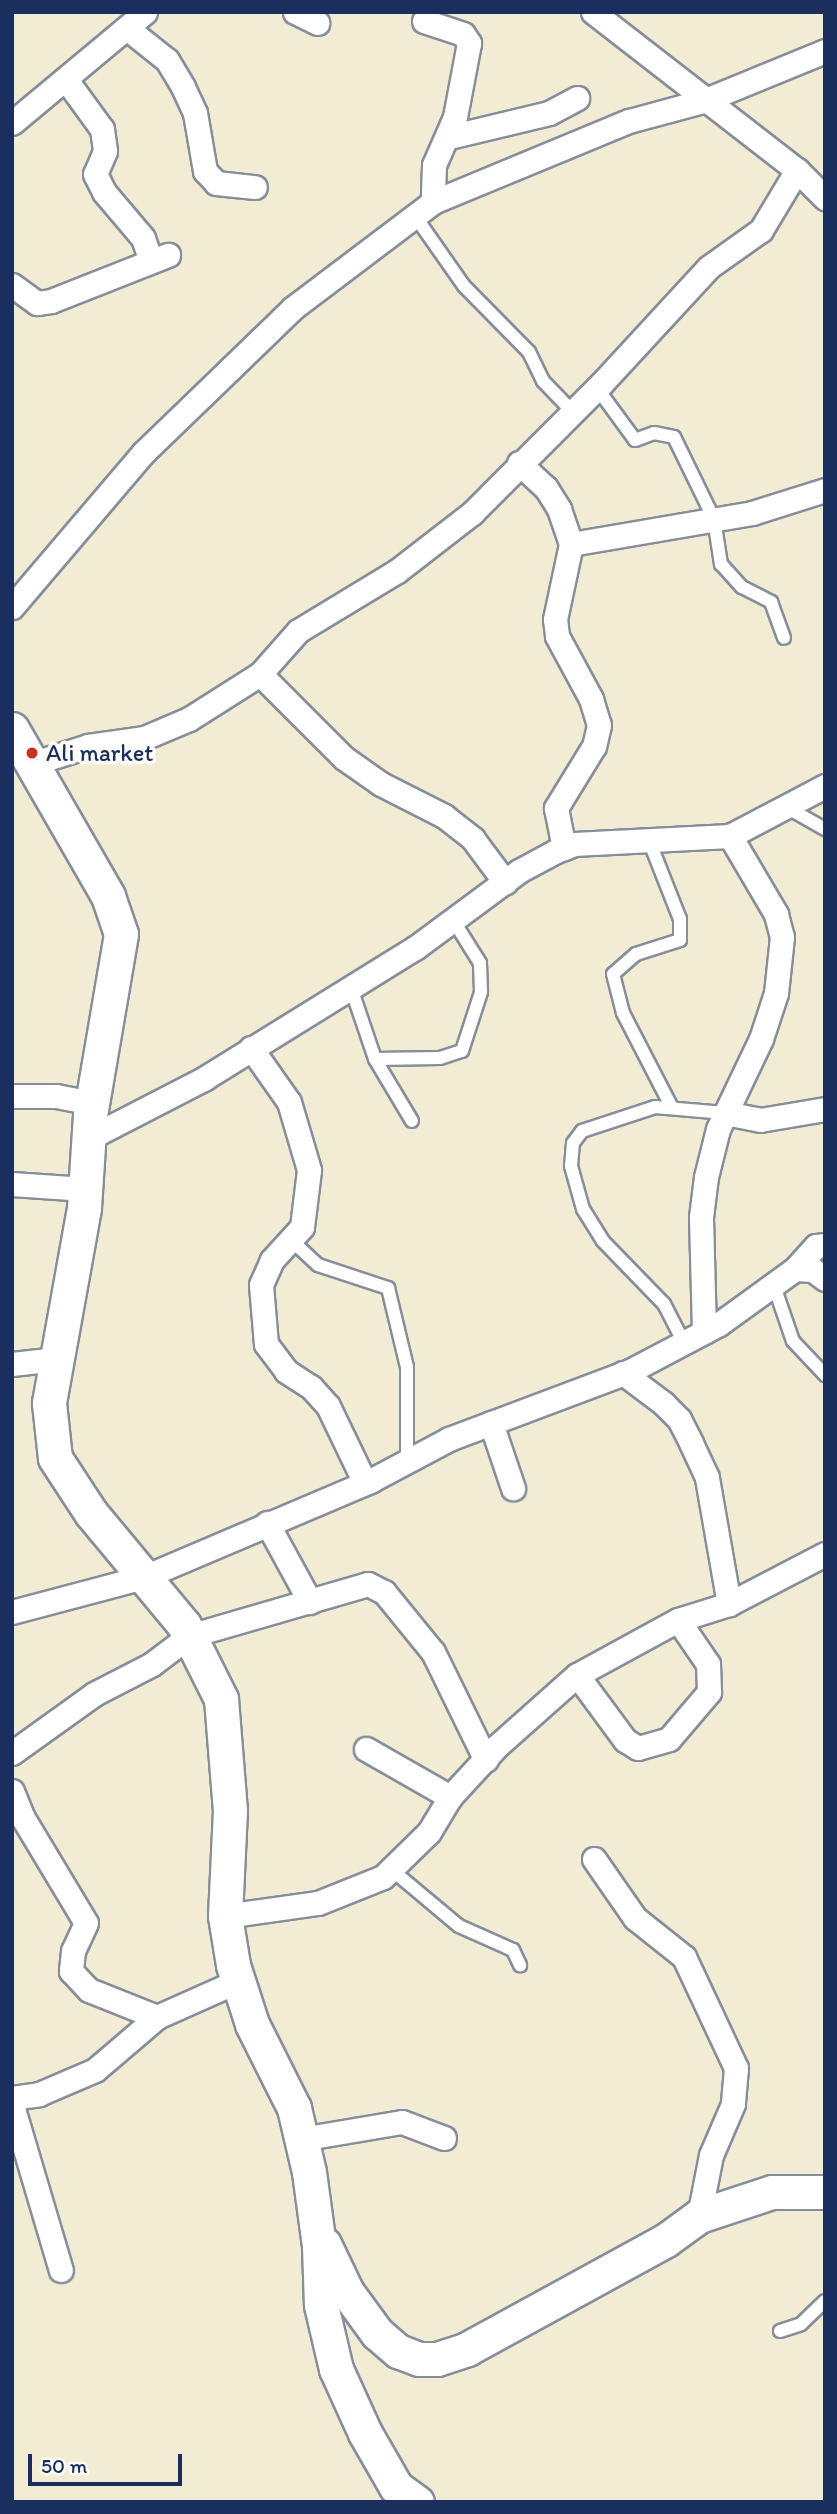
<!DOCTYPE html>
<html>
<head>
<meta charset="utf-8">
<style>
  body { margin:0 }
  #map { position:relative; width:837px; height:2514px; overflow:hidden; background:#f2ecd5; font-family:Itim,sans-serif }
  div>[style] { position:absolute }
  .roads { filter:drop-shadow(2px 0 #868e9a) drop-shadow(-2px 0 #868e9a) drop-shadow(0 2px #868e9a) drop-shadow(0 -2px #868e9a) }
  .lane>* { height:12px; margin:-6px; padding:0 6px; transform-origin:6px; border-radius:6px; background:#fff }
  .street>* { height:23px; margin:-11.5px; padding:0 11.5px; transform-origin:11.5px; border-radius:11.5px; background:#fff }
  .secondary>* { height:33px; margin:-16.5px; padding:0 16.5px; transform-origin:16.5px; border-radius:16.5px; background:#fff }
  .dots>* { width:19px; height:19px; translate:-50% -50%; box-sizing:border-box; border:4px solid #fdfcf7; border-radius:50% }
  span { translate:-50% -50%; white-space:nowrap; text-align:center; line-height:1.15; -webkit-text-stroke:7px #fdfcf7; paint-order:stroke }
  .poi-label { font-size:24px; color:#1b2f5e }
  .left { translate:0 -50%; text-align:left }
  .frame { position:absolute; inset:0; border:14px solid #1b2f5e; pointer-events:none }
  .scale { position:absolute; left:28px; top:2454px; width:154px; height:32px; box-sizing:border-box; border:4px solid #1b2f5e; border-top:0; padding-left:9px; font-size:21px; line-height:24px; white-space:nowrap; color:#1b2f5e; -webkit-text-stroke:5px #fdfcf7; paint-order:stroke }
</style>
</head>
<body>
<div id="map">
  <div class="roads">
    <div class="lane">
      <div style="left:415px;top:216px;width:85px;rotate:55deg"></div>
      <div style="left:464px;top:286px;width:93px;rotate:45.4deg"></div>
      <div style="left:529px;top:352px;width:32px;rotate:64deg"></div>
      <div style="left:543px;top:381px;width:42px;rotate:46deg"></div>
      <div style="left:597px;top:388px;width:64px;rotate:53.8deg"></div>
      <div style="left:635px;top:440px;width:20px;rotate:-20deg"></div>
      <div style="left:654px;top:433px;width:20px;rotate:11deg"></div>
      <div style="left:674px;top:437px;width:91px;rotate:64deg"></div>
      <div style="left:714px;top:519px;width:46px;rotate:81.2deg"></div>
      <div style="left:721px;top:564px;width:31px;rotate:48deg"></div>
      <div style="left:742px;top:587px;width:33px;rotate:27deg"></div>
      <div style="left:771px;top:602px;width:38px;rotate:70deg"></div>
      <div style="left:788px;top:808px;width:43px;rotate:29.6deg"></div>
      <div style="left:650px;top:843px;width:82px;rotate:68.5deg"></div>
      <div style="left:680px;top:919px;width:21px;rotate:90deg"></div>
      <div style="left:680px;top:940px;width:46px;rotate:162.3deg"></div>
      <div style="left:636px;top:954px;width:30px;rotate:139deg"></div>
      <div style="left:613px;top:974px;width:40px;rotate:75.6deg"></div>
      <div style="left:623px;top:1013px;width:107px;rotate:62.7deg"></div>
      <div style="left:350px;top:985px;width:78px;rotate:71.3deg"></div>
      <div style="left:375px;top:1059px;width:72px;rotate:59.2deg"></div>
      <div style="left:375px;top:1059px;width:65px;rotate:-0.9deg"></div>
      <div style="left:440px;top:1058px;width:23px;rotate:-18deg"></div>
      <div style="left:462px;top:1051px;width:62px;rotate:-72.1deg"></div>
      <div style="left:481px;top:992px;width:29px;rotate:-92deg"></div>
      <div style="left:480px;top:963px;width:51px;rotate:-122.1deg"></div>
      <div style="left:290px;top:1239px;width:38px;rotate:43deg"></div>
      <div style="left:318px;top:1265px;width:74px;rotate:18.2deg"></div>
      <div style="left:388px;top:1288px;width:81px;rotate:76.5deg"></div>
      <div style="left:407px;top:1367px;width:94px;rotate:90deg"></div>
      <div style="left:773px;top:1283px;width:61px;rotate:71deg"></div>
      <div style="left:793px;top:1341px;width:47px;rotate:46.7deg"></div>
      <div style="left:684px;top:1343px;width:44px;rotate:-117.1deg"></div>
      <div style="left:664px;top:1304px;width:88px;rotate:-134.1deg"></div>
      <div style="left:603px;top:1241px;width:38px;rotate:-122deg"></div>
      <div style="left:583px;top:1209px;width:45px;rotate:-105.6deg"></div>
      <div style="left:571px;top:1166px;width:23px;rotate:-85deg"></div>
      <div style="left:573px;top:1143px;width:15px;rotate:-53deg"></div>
      <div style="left:582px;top:1131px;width:77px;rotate:-18.2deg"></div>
      <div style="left:655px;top:1107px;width:70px;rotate:4.9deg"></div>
      <div style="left:392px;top:1870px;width:87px;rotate:39.9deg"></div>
      <div style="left:459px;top:1926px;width:59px;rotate:24deg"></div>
      <div style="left:513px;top:1950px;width:17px;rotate:65deg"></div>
      <div style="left:780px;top:2331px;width:22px;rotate:-18deg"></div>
      <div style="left:801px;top:2324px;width:33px;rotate:-44deg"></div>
    </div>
    <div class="street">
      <div style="left:295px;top:12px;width:25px;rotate:26deg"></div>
      <div style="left:593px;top:12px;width:258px;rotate:37.8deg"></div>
      <div style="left:797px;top:170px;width:40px;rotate:45deg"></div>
      <div style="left:424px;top:21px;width:41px;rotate:18.4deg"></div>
      <div style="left:463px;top:34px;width:11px;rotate:56deg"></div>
      <div style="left:469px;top:43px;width:75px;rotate:100.7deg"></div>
      <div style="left:455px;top:117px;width:52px;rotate:113.6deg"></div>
      <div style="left:434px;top:165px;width:37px;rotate:92deg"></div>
      <div style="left:128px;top:29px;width:50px;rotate:38.5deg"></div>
      <div style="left:167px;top:60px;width:31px;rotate:59deg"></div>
      <div style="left:183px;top:87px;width:29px;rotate:65deg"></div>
      <div style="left:195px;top:113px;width:59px;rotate:80.2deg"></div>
      <div style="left:205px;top:171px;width:16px;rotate:47deg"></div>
      <div style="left:216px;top:183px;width:39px;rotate:6deg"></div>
      <div style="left:67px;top:81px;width:59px;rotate:53.9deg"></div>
      <div style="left:102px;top:129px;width:22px;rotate:82deg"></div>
      <div style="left:105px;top:151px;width:25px;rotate:113deg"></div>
      <div style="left:95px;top:174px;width:20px;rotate:63deg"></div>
      <div style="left:104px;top:192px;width:60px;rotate:49.7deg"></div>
      <div style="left:143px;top:238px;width:24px;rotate:71deg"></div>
      <div style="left:12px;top:123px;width:173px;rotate:-39.8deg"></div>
      <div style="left:449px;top:137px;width:103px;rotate:-13.5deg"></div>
      <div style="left:549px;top:113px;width:32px;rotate:-28deg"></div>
      <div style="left:12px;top:285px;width:31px;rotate:36deg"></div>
      <div style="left:37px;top:303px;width:14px;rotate:-8deg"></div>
      <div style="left:51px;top:301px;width:126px;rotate:-21.5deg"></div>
      <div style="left:519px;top:463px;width:37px;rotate:43deg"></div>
      <div style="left:546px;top:488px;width:25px;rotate:58deg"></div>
      <div style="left:559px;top:509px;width:37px;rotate:71deg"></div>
      <div style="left:571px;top:544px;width:77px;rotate:102deg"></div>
      <div style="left:555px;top:619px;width:17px;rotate:83deg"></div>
      <div style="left:557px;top:636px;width:72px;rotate:61.6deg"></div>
      <div style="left:591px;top:699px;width:27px;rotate:73deg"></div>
      <div style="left:599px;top:725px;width:22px;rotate:103deg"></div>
      <div style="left:594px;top:746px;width:73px;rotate:121.5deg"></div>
      <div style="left:556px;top:808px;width:41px;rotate:78.7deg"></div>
      <div style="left:571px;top:544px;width:184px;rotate:-9.7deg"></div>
      <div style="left:752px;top:513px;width:77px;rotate:-17.5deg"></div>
      <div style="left:12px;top:607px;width:202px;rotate:-49.6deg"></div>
      <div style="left:143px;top:453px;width:122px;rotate:-44deg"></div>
      <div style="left:231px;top:368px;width:86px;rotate:-44.1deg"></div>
      <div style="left:293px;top:308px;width:176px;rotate:-37.1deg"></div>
      <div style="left:433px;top:202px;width:212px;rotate:-22.5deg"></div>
      <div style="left:629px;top:121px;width:77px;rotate:-15.1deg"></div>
      <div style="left:703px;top:101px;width:132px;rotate:-22.3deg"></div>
      <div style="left:260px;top:674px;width:119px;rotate:45deg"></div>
      <div style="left:344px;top:758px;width:45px;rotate:35.1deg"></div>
      <div style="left:381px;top:784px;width:71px;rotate:26.9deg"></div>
      <div style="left:444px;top:816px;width:37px;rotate:38deg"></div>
      <div style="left:473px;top:839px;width:54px;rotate:53.3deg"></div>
      <div style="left:34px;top:763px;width:57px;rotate:-17.5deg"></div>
      <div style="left:88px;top:746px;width:57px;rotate:-8.1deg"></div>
      <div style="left:144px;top:738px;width:49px;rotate:-22.9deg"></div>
      <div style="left:189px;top:719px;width:84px;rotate:-32.4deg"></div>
      <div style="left:260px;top:674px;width:57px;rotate:-48.5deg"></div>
      <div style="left:298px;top:631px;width:116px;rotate:-31.2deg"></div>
      <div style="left:397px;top:571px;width:95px;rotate:-37.7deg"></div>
      <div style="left:472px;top:513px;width:182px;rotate:-45deg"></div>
      <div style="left:601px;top:384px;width:159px;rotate:-47.3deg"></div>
      <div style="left:709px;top:267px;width:64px;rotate:-35.4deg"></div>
      <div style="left:761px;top:230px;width:70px;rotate:-59deg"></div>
      <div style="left:251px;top:1048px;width:66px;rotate:54.9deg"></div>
      <div style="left:289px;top:1102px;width:71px;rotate:73.6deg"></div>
      <div style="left:309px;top:1170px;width:57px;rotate:97deg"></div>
      <div style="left:302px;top:1227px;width:45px;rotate:132.3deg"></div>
      <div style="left:272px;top:1260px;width:27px;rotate:114deg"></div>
      <div style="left:261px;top:1285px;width:59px;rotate:85.2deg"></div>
      <div style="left:266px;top:1344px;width:34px;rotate:53deg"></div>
      <div style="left:286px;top:1371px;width:30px;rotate:33deg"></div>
      <div style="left:311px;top:1387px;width:25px;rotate:48deg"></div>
      <div style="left:328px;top:1406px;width:85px;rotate:64.3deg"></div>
      <div style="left:12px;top:1096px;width:44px"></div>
      <div style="left:56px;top:1096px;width:37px;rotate:11deg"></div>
      <div style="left:725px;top:1113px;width:36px;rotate:11deg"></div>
      <div style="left:760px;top:1120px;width:66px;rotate:-9.6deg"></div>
      <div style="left:89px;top:1138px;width:131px;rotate:-27.3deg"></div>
      <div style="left:205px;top:1078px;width:247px;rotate:-31.8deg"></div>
      <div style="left:415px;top:948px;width:129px;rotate:-36.5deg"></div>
      <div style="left:519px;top:871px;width:42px;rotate:-28.4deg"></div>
      <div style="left:556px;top:851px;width:19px;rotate:-21deg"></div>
      <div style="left:574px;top:844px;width:156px;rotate:-2.9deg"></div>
      <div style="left:730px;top:836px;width:107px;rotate:-27.8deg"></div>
      <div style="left:12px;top:1184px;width:73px;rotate:3.9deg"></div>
      <div style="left:795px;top:1269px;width:31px;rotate:-48deg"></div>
      <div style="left:816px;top:1246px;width:9px;rotate:-6deg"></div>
      <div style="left:704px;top:1332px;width:115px;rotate:-91.5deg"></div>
      <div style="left:701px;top:1217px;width:40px;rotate:-82.9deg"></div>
      <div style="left:706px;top:1177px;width:49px;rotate:-76deg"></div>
      <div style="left:718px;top:1129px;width:100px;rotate:-64.5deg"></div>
      <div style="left:761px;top:1039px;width:48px;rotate:-71.9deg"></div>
      <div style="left:776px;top:993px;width:56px;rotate:-83.9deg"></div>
      <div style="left:782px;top:937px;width:24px;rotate:-105deg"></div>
      <div style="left:776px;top:914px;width:91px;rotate:-120.5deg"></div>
      <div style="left:12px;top:1364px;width:45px;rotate:-6.3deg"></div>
      <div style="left:623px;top:1373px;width:50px;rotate:36.9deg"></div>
      <div style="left:663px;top:1403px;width:23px;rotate:45deg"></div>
      <div style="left:679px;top:1419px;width:27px;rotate:63deg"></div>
      <div style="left:691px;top:1443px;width:38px;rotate:65deg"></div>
      <div style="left:707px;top:1478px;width:128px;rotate:80.1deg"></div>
      <div style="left:491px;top:1423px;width:69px;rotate:71.3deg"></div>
      <div style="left:267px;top:1523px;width:90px;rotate:61.4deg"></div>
      <div style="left:12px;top:1612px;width:137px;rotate:-14.9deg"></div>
      <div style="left:144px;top:1577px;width:246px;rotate:-23deg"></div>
      <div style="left:370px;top:1481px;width:89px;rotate:-28deg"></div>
      <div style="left:449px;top:1439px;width:193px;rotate:-20.6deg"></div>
      <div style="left:630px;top:1371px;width:101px;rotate:-27.8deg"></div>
      <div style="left:719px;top:1324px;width:94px;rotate:-35.9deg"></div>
      <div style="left:795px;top:1269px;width:18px;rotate:3deg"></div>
      <div style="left:813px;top:1270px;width:15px;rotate:37deg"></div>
      <div style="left:577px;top:1675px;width:81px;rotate:53.6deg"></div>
      <div style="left:625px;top:1740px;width:15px;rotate:32deg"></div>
      <div style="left:638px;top:1748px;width:32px;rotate:-16deg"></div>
      <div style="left:669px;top:1739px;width:62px;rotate:-49.6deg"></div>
      <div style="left:709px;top:1692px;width:28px;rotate:-92deg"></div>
      <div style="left:708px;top:1664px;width:53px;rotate:-124.3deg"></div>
      <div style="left:366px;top:1749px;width:97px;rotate:29.7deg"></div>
      <div style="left:12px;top:1753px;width:101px;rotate:-35.7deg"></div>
      <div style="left:94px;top:1694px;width:65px;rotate:-27.3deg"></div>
      <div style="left:152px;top:1664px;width:46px;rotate:-37.1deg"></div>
      <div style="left:189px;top:1636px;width:186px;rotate:-16.2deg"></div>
      <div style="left:368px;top:1584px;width:18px;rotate:27deg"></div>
      <div style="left:384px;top:1592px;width:77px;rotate:50.8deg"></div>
      <div style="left:433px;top:1652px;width:120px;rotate:63.9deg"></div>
      <div style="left:12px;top:1791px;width:29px;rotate:68deg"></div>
      <div style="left:23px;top:1818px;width:122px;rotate:59deg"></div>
      <div style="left:86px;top:1923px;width:31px;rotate:115deg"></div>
      <div style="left:73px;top:1951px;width:20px;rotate:96deg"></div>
      <div style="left:71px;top:1971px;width:26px;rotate:47deg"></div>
      <div style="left:89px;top:1990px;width:73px;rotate:21.7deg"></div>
      <div style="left:594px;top:1859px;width:72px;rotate:55.2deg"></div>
      <div style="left:635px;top:1918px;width:63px;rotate:38.5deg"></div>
      <div style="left:684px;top:1957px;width:123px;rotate:64.9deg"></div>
      <div style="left:736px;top:2068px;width:36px;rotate:95deg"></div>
      <div style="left:733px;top:2104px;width:56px;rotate:113.3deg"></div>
      <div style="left:711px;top:2155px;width:62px;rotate:101.1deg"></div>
      <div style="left:225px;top:1916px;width:94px;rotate:-8deg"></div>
      <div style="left:318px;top:1903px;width:70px;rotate:-21.8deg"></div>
      <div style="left:383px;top:1877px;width:64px;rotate:-44.4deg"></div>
      <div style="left:429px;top:1832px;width:41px;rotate:-59deg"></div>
      <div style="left:450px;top:1797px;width:69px;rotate:-47.3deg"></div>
      <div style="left:497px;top:1746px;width:107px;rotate:-41.6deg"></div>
      <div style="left:577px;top:1675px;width:115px;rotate:-28.6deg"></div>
      <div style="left:678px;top:1620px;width:53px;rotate:-17.4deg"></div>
      <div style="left:729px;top:1604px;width:108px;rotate:-27.5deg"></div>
      <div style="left:12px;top:2098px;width:27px;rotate:-8deg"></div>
      <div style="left:39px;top:2094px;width:61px;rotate:-23.2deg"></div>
      <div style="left:95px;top:2070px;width:82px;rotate:-40.5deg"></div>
      <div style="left:157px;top:2017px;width:89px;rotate:-24deg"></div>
      <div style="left:12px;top:2105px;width:172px;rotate:73.5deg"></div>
      <div style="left:301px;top:2139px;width:102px;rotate:-9.6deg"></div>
      <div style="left:402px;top:2122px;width:45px;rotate:20.9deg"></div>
    </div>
    <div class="secondary">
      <div style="left:12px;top:729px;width:193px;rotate:60.1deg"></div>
      <div style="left:108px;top:896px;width:40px;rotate:71.1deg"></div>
      <div style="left:121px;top:934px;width:184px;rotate:99.7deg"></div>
      <div style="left:90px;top:1115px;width:93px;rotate:93.7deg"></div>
      <div style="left:84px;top:1208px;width:198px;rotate:100.2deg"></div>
      <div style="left:49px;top:1403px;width:55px;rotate:83.8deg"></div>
      <div style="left:55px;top:1458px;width:66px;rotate:56.8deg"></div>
      <div style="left:91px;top:1513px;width:146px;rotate:50.3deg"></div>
      <div style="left:184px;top:1625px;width:83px;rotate:63.4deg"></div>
      <div style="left:221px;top:1699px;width:111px;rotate:85.4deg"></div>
      <div style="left:230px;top:1810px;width:106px;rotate:92.7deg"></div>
      <div style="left:225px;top:1916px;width:50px;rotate:80.7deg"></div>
      <div style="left:233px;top:1965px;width:62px;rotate:72.1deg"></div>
      <div style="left:252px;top:2024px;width:94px;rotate:63.4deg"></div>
      <div style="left:294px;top:2108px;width:66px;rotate:76.8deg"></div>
      <div style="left:309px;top:2172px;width:75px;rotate:82.3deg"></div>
      <div style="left:319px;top:2246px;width:59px;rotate:88.1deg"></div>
      <div style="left:321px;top:2305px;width:66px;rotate:76.8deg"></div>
      <div style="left:336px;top:2369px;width:70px;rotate:65.6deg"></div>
      <div style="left:365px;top:2433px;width:62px;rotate:60.1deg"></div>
      <div style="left:396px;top:2487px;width:26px;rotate:36deg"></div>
      <div style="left:324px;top:2244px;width:53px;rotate:64.4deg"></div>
      <div style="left:347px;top:2292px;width:51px;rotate:53.8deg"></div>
      <div style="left:377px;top:2333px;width:28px;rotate:41deg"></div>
      <div style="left:398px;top:2351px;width:22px;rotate:21deg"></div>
      <div style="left:419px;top:2359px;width:18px"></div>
      <div style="left:437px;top:2359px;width:32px;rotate:-18deg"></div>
      <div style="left:467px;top:2349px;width:227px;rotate:-28.7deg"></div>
      <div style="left:666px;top:2240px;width:41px;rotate:-36deg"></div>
      <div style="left:699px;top:2216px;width:77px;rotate:-18.2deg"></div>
      <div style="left:772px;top:2192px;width:53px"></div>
    </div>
  </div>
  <div class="dots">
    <div style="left:32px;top:753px;background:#c8321e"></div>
  </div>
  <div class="poi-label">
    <span class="left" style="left:46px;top:753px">Ali market</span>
  </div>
  <div class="frame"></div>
  <div class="scale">50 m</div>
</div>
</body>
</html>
